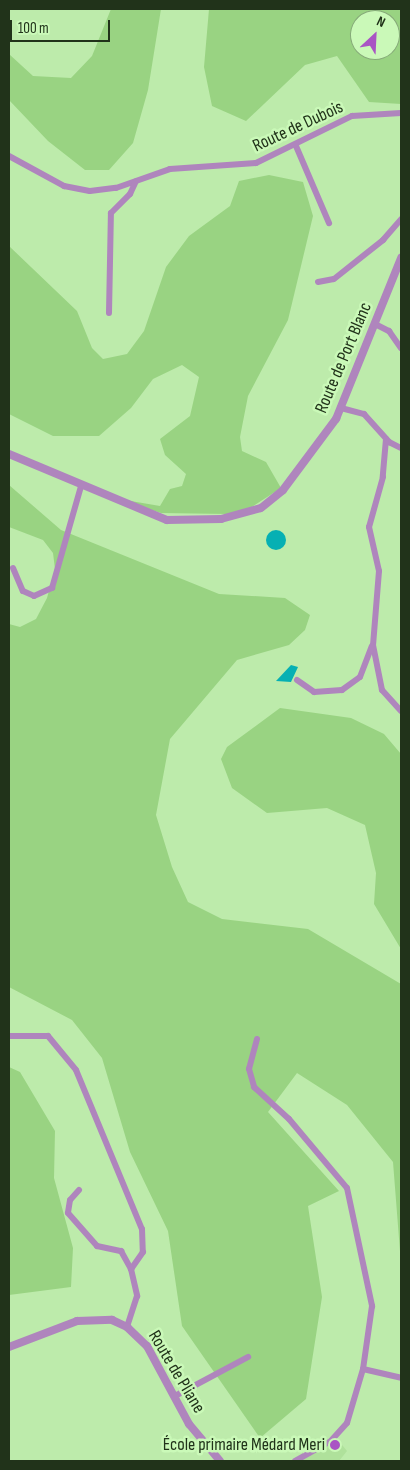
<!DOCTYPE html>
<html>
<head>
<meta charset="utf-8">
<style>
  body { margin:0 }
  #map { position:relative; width:410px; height:1470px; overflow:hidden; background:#bdebab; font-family:"Sofia Sans Condensed",sans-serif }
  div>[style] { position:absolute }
  .built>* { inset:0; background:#afe19b }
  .green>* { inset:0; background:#99d382 }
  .water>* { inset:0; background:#06b0b3 }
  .round { border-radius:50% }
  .minor>* { height:6px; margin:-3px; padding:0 3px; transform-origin:3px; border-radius:3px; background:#af85bd }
  .tertiary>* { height:8px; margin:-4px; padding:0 4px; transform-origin:4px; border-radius:4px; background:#af85bd }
  .dots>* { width:14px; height:14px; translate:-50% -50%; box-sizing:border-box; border:2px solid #caf9b8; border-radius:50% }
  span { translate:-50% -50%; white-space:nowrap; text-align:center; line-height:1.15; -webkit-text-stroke:5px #caf9b8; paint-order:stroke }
  .street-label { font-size:18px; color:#21331a }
  .poi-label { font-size:18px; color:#21331a }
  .right { translate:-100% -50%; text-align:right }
  .frame { position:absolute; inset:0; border:10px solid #21331a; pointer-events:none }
  .north { position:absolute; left:350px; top:10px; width:50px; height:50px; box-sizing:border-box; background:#caf9b8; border:1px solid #86aa79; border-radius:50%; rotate:25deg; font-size:14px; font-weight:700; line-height:20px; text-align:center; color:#21331a }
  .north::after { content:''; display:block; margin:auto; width:18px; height:22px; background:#a955c4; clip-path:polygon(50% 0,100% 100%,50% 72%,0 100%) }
  .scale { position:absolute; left:10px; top:20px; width:100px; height:22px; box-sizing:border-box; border:2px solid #21331a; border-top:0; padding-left:6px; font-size:15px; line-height:18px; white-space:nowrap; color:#21331a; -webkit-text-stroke:4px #caf9b8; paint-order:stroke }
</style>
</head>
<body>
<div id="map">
  <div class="built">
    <div style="clip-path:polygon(338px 1440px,347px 1451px,339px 1461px,299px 1461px)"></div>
  </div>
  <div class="green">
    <div style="clip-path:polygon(111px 9px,161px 9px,148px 90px,133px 143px,109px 170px,85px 170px,48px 141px,9px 100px,9px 54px,33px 76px,71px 78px,92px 56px)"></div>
    <div style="clip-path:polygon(evenodd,209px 9px,401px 9px,401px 104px,369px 102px,337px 56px,305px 65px,246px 121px,212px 106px,204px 67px,209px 9px,360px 20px,390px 20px,390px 50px,360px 50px,360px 20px)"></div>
    <div style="clip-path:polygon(269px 175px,303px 182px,313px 216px,288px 320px,248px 396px,240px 437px,242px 451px,266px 462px,281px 488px,247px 510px,227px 514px,161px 513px,119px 499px,160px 506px,170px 489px,182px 486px,186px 474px,165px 455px,160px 439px,190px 416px,199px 377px,182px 365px,153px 379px,131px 408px,99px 436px,53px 436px,9px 414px,9px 246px,77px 311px,92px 348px,103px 359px,127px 354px,144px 331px,166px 267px,189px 236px,230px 206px,239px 181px)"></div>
    <div style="clip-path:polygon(9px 485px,61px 530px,219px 594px,285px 598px,310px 615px,305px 630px,289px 645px,237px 660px,170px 739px,156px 815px,172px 867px,188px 902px,222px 919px,308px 929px,401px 984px,401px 1264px,393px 1162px,347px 1105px,297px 1073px,268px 1112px,339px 1191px,308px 1206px,322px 1297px,306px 1399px,260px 1438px,182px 1326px,168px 1231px,130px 1152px,102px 1058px,72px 1020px,9px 987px,9px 624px,20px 627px,36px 619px,47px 598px,55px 569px,53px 553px,43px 540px,9px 527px)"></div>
    <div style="clip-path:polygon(280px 708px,351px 718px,384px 734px,401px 754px,401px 949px,374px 904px,376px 873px,365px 825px,327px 808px,267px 813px,232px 788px,221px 759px,227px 747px)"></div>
    <div style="clip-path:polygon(9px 1067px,20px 1072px,55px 1131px,54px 1178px,73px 1248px,71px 1287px,9px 1295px)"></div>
  </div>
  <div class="water">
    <div class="round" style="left:266px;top:530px;width:20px;height:20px"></div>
    <div style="clip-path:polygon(291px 665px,298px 667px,291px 682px,276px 681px)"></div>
  </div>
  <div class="minor">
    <div style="left:296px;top:146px;width:84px;rotate:66.8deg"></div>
    <div style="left:9px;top:156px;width:63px;rotate:28.6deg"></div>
    <div style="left:64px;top:186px;width:26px;rotate:11deg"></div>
    <div style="left:90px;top:191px;width:26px;rotate:-7deg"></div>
    <div style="left:116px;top:188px;width:57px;rotate:-19.4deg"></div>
    <div style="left:170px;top:169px;width:86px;rotate:-4deg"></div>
    <div style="left:256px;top:163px;width:107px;rotate:-26.1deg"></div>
    <div style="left:352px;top:116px;width:49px;rotate:-3.5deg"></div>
    <div style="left:318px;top:282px;width:16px;rotate:-11deg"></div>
    <div style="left:334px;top:279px;width:63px;rotate:-38.5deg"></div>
    <div style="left:383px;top:240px;width:28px;rotate:-49deg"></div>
    <div style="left:109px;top:313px;width:100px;rotate:-88.9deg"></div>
    <div style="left:111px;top:213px;width:27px;rotate:-45deg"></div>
    <div style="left:130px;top:194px;width:14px;rotate:-65deg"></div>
    <div style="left:375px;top:324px;width:16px;rotate:27deg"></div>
    <div style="left:389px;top:331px;width:21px;rotate:55deg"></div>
    <div style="left:341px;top:408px;width:24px;rotate:15deg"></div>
    <div style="left:364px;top:414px;width:38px;rotate:48deg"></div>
    <div style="left:389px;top:442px;width:13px;rotate:27deg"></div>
    <div style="left:386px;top:439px;width:38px;rotate:95deg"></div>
    <div style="left:383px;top:477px;width:52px;rotate:105.6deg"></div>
    <div style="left:369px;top:527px;width:45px;rotate:77.2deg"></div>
    <div style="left:379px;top:571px;width:74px;rotate:94.6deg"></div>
    <div style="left:373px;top:645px;width:46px;rotate:78.7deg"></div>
    <div style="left:382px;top:690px;width:28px;rotate:48deg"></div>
    <div style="left:13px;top:568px;width:25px;rotate:67deg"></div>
    <div style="left:23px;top:591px;width:12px;rotate:24deg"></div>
    <div style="left:34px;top:596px;width:20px;rotate:-24deg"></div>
    <div style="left:52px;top:588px;width:106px;rotate:-74.1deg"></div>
    <div style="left:297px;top:680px;width:21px;rotate:35deg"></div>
    <div style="left:314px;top:692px;width:28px;rotate:-4deg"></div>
    <div style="left:342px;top:690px;width:22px;rotate:-36deg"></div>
    <div style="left:360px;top:677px;width:33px;rotate:-69deg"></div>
    <div style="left:9px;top:1036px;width:39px"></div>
    <div style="left:48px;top:1036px;width:44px;rotate:50.5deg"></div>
    <div style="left:76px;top:1070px;width:172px;rotate:67.5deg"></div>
    <div style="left:142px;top:1229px;width:23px;rotate:88deg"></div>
    <div style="left:143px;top:1252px;width:21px;rotate:125deg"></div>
    <div style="left:131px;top:1269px;width:28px;rotate:77deg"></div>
    <div style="left:137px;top:1296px;width:33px;rotate:108deg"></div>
    <div style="left:257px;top:1039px;width:31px;rotate:105deg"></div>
    <div style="left:249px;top:1069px;width:19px;rotate:74deg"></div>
    <div style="left:254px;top:1087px;width:47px;rotate:42.4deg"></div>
    <div style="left:289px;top:1119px;width:90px;rotate:50deg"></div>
    <div style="left:347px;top:1188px;width:121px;rotate:78deg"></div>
    <div style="left:372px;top:1306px;width:64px;rotate:98.1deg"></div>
    <div style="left:363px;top:1369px;width:56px;rotate:106.5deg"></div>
    <div style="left:347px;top:1423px;width:24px;rotate:132deg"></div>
    <div style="left:331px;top:1441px;width:41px;rotate:150.9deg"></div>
    <div style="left:79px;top:1190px;width:13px;rotate:132deg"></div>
    <div style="left:70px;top:1200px;width:13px;rotate:99deg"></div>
    <div style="left:68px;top:1213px;width:44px;rotate:48.7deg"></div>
    <div style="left:97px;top:1246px;width:25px;rotate:12deg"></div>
    <div style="left:121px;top:1251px;width:21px;rotate:61deg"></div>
    <div style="left:363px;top:1369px;width:39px;rotate:13deg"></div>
    <div style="left:175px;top:1396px;width:83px;rotate:-28.1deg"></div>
  </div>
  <div class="tertiary">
    <div style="left:9px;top:454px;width:171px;rotate:22.7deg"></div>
    <div style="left:167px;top:520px;width:54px;rotate:-1.1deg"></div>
    <div style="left:221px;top:519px;width:41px;rotate:-15.4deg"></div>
    <div style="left:261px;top:508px;width:28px;rotate:-39deg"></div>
    <div style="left:283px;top:490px;width:89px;rotate:-53.3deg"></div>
    <div style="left:336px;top:419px;width:174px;rotate:-68deg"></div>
    <div style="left:9px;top:1347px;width:73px;rotate:-20.9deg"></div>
    <div style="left:77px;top:1321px;width:35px;rotate:-2deg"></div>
    <div style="left:112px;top:1320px;width:17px;rotate:25deg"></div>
    <div style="left:127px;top:1327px;width:28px;rotate:44deg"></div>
    <div style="left:147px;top:1346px;width:89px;rotate:61.7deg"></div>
    <div style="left:189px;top:1424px;width:48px;rotate:50deg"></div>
  </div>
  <div class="dots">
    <div style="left:335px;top:1445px;background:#a955c4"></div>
  </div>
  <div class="street-label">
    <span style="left:298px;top:127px;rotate:-25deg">Route de Dubois</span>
    <span style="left:344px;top:358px;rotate:-67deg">Route de Port Blanc</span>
    <span style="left:176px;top:1372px;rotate:59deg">Route de Pliane</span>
  </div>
  <div class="poi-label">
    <span class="right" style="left:325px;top:1445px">École primaire Médard Meri</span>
  </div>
  <div class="frame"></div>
  <div class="north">N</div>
  <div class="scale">100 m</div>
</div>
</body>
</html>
